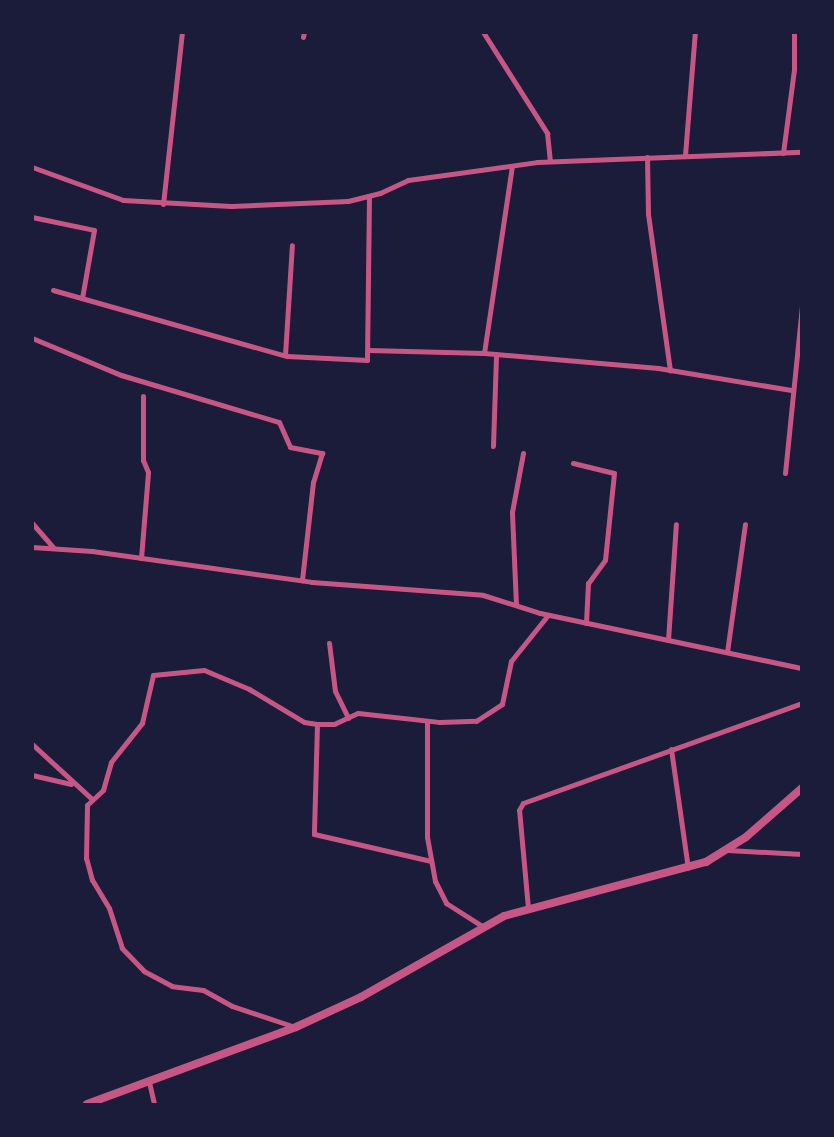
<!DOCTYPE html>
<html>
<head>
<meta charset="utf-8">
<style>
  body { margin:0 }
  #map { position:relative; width:834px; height:1137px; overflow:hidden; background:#1b1b3a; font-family:"Noto Sans",sans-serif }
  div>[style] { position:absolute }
  .minor>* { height:5px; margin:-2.5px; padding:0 2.5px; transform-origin:2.5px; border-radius:2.5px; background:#c65784 }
  .tertiary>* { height:8px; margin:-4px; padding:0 4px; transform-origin:4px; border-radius:4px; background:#c65784 }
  span { translate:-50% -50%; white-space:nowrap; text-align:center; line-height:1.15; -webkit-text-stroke:5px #1b1b3a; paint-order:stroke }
  .frame { position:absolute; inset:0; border:34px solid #1b1b3a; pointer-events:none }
</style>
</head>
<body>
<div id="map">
  <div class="minor">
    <div style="left:483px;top:32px;width:120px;rotate:57.6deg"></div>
    <div style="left:547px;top:133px;width:28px;rotate:84deg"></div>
    <div style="left:303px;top:37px;width:5px;rotate:-79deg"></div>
    <div style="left:783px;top:153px;width:85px;rotate:-82.5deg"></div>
    <div style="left:794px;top:69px;width:37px;rotate:-90deg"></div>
    <div style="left:685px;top:155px;width:123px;rotate:-85.4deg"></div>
    <div style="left:647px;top:157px;width:57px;rotate:89deg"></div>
    <div style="left:648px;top:214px;width:158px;rotate:82deg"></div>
    <div style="left:32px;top:167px;width:97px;rotate:19.9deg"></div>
    <div style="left:123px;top:200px;width:108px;rotate:3.2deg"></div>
    <div style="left:231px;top:206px;width:117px;rotate:-2.4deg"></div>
    <div style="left:348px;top:201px;width:33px;rotate:-14deg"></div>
    <div style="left:380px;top:193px;width:31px;rotate:-25deg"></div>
    <div style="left:408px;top:180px;width:130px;rotate:-7.9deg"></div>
    <div style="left:537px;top:162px;width:265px;rotate:-2.2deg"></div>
    <div style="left:163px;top:204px;width:173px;rotate:-83.7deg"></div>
    <div style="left:32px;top:217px;width:63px;rotate:11.8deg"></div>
    <div style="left:94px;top:230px;width:69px;rotate:100deg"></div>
    <div style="left:53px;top:290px;width:243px;rotate:15.8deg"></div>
    <div style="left:287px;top:356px;width:80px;rotate:2.9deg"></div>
    <div style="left:367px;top:360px;width:164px;rotate:-89.3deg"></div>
    <div style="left:32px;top:338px;width:96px;rotate:22.6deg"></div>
    <div style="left:121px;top:375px;width:165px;rotate:16.6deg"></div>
    <div style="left:279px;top:422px;width:27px;rotate:66deg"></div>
    <div style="left:290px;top:447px;width:33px;rotate:11deg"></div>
    <div style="left:322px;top:453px;width:30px;rotate:107deg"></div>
    <div style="left:313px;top:482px;width:99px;rotate:96.4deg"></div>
    <div style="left:369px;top:350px;width:115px;rotate:1.5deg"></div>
    <div style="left:484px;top:353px;width:175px;rotate:4.9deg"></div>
    <div style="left:658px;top:368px;width:135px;rotate:9.4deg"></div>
    <div style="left:484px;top:353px;width:189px;rotate:-81.5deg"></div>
    <div style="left:285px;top:355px;width:110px;rotate:-86.4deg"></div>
    <div style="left:493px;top:446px;width:92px;rotate:-88.1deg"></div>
    <div style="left:573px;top:463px;width:42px;rotate:13.7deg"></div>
    <div style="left:614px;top:473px;width:87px;rotate:95.9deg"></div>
    <div style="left:605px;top:560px;width:29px;rotate:126deg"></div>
    <div style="left:588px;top:583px;width:40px;rotate:92.9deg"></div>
    <div style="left:785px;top:473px;width:169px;rotate:-84.2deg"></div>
    <div style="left:32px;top:523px;width:33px;rotate:49deg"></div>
    <div style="left:32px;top:547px;width:60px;rotate:3.8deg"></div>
    <div style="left:92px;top:551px;width:222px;rotate:8deg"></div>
    <div style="left:312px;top:582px;width:171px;rotate:4.3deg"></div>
    <div style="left:483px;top:595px;width:60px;rotate:17.5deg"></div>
    <div style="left:540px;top:613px;width:268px;rotate:11.9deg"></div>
    <div style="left:141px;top:558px;width:86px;rotate:-85.3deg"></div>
    <div style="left:148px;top:472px;width:13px;rotate:-113deg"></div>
    <div style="left:143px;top:460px;width:64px;rotate:-90deg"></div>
    <div style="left:516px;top:605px;width:93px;rotate:-92.5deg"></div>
    <div style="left:512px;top:512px;width:60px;rotate:-79.4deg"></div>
    <div style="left:668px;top:640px;width:116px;rotate:-86.1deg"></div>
    <div style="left:329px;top:643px;width:48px;rotate:82.9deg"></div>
    <div style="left:335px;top:691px;width:30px;rotate:64deg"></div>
    <div style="left:727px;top:652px;width:129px;rotate:-82deg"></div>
    <div style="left:427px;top:721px;width:116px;rotate:90deg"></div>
    <div style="left:427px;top:837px;width:45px;rotate:79.7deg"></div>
    <div style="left:435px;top:881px;width:25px;rotate:63deg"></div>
    <div style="left:446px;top:903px;width:43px;rotate:32.6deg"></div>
    <div style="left:317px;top:724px;width:110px;rotate:91.6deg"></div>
    <div style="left:314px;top:834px;width:120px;rotate:13deg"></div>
    <div style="left:32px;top:744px;width:80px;rotate:42.5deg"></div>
    <div style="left:671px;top:749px;width:120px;rotate:81.9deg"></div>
    <div style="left:32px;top:775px;width:40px;rotate:13deg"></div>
    <div style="left:727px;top:850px;width:75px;rotate:3.1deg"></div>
    <div style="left:528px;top:908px;width:98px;rotate:-95.2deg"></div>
    <div style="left:519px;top:810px;width:8px;rotate:-60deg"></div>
    <div style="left:523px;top:803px;width:296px;rotate:-19.7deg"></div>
    <div style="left:295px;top:1027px;width:66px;rotate:-161.6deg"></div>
    <div style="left:232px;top:1006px;width:33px;rotate:-151deg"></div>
    <div style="left:203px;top:990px;width:31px;rotate:-173deg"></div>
    <div style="left:172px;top:986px;width:32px;rotate:-152deg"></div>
    <div style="left:144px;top:971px;width:32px;rotate:-134deg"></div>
    <div style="left:122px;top:948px;width:42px;rotate:-108deg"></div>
    <div style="left:109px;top:908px;width:33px;rotate:-121deg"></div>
    <div style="left:92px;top:880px;width:23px;rotate:-105deg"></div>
    <div style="left:86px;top:858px;width:53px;rotate:-88.9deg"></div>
    <div style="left:87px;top:805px;width:22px;rotate:-43deg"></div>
    <div style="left:103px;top:790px;width:29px;rotate:-74deg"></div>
    <div style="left:111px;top:762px;width:50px;rotate:-51.5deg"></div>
    <div style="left:142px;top:723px;width:49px;rotate:-77.1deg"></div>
    <div style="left:153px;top:675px;width:51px;rotate:-5.6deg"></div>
    <div style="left:204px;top:670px;width:49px;rotate:22.9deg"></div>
    <div style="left:249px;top:689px;width:64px;rotate:31deg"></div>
    <div style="left:304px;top:722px;width:13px;rotate:9deg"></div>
    <div style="left:317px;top:724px;width:17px"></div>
    <div style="left:334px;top:724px;width:26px;rotate:-25deg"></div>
    <div style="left:358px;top:713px;width:81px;rotate:6.3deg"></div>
    <div style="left:439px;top:722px;width:37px;rotate:-2deg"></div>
    <div style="left:476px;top:721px;width:31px;rotate:-33deg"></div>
    <div style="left:502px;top:704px;width:44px;rotate:-78.2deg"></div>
    <div style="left:511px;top:661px;width:59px;rotate:-51.2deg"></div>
    <div style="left:149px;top:1082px;width:23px;rotate:77deg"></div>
  </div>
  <div class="tertiary">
    <div style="left:87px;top:1104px;width:223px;rotate:-20.2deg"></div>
    <div style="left:296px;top:1027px;width:72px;rotate:-24.8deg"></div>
    <div style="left:361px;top:997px;width:164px;rotate:-29.5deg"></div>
    <div style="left:504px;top:916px;width:209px;rotate:-15deg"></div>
    <div style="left:706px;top:862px;width:47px;rotate:-32deg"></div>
    <div style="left:746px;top:837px;width:74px;rotate:-41.2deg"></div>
  </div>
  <div class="frame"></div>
</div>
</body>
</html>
